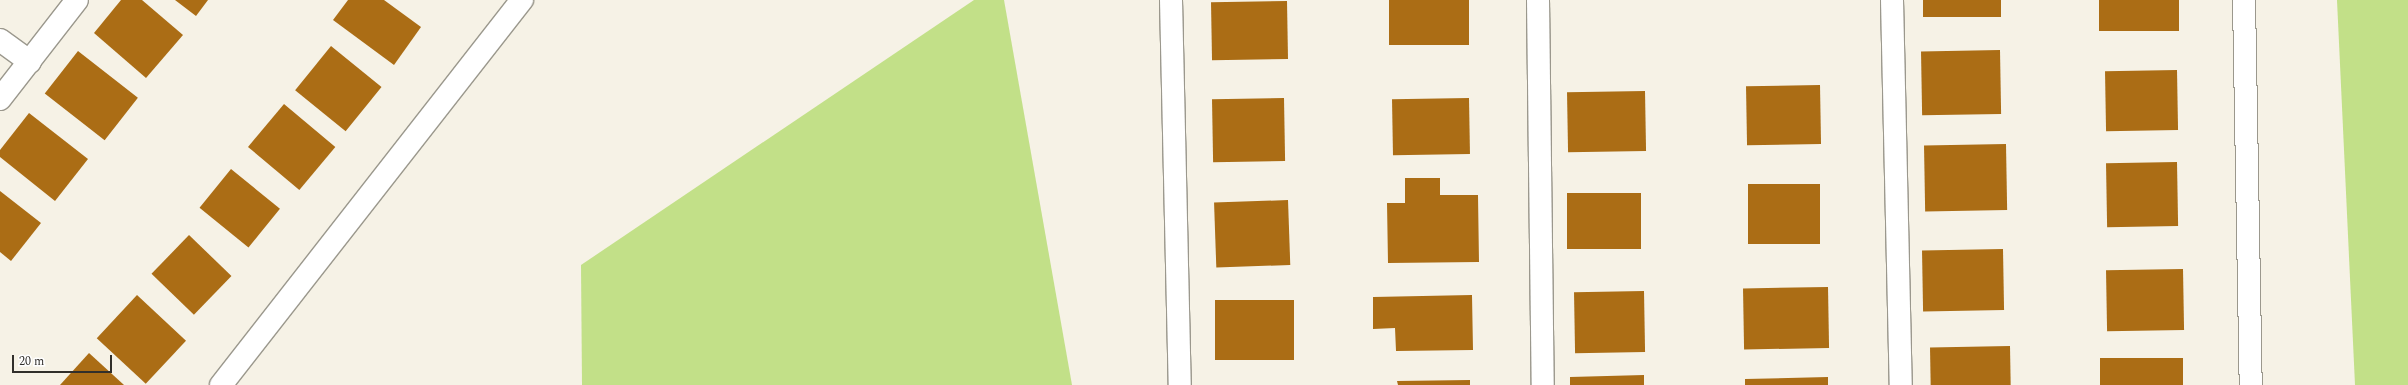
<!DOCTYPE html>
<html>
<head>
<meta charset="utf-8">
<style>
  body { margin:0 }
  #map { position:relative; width:2408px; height:385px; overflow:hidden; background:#f6f2e6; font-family:Spectral,serif }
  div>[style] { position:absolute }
  .green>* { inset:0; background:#c2e088 }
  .building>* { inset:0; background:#ab6d15; transform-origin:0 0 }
  .roads { filter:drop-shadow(1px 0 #9b988d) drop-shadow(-1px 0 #9b988d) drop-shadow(0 1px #9b988d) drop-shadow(0 -1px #9b988d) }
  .street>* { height:22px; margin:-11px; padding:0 11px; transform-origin:11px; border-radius:11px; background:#fff }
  span { translate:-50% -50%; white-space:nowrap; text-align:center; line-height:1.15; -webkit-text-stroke:3px #fff; paint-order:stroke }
  .scale { position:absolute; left:12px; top:355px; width:100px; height:18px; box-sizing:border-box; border:2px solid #312f2b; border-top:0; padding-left:5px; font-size:12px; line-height:14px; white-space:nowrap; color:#312f2b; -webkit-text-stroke:3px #fff; paint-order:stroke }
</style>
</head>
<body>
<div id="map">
  <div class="green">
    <div style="clip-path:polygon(974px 0,1004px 0,1072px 385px,582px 385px,581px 265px)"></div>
    <div style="clip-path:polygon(2337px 0,2408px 0,2408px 385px,2355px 385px)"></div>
  </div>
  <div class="building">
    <div style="clip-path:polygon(121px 0,142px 0,183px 35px,146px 78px,94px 33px)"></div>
    <div style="clip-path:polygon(175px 0,208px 0,196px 16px)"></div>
    <div style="clip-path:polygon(348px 0,384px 0,421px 27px,394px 65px,333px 20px)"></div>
    <div style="left:1389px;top:0;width:80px;height:45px"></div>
    <div style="left:1923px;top:0;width:78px;height:17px"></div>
    <div style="left:2099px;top:0;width:80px;height:31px"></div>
    <div style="left:1287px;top:1px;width:58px;height:76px;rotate:89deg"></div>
    <div style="left:331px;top:46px;width:65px;height:57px;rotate:39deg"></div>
    <div style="left:2000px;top:50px;width:64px;height:79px;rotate:89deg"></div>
    <div style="left:78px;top:51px;width:76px;height:54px;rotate:38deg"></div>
    <div style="left:2177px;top:70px;width:60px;height:72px;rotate:89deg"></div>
    <div style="left:1820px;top:85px;width:59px;height:74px;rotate:89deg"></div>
    <div style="left:1645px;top:91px;width:60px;height:78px;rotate:89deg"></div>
    <div style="left:1284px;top:98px;width:63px;height:72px;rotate:89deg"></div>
    <div style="left:1469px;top:98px;width:56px;height:77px;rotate:89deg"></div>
    <div style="left:284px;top:104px;width:67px;height:56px;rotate:40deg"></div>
    <div style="clip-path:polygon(29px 113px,88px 159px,55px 201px,0 157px,0 150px)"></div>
    <div style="left:2006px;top:144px;width:66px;height:82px;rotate:89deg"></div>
    <div style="left:2177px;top:162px;width:64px;height:71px;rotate:89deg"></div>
    <div style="left:231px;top:169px;width:63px;height:50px;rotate:39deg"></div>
    <div style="clip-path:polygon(1405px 178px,1440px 178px,1440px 195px,1478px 195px,1479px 262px,1388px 263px,1387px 203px,1405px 203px)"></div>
    <div style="left:1820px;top:184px;width:60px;height:72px;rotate:90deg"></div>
    <div style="clip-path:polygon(0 191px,41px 223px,11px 261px,0 252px)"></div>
    <div style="left:1641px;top:193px;width:56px;height:74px;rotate:90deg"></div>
    <div style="left:1288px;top:200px;width:65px;height:74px;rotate:88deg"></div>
    <div style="left:189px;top:235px;width:59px;height:54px;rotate:44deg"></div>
    <div style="left:2003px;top:249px;width:61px;height:81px;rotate:89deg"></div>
    <div style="left:2183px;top:269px;width:61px;height:77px;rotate:89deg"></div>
    <div style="left:1828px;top:287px;width:61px;height:85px;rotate:89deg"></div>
    <div style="left:1644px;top:291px;width:61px;height:70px;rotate:89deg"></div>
    <div style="left:137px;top:295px;width:67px;height:59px;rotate:43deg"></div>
    <div style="clip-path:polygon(1472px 295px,1473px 350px,1396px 351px,1395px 328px,1373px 329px,1373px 297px)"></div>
    <div style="left:1294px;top:300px;width:60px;height:79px;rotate:90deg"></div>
    <div style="left:2010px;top:346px;width:39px;height:80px;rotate:89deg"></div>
    <div style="clip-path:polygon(89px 353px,124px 385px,60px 385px)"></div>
    <div style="left:2183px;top:358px;width:27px;height:83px;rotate:90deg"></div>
    <div style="clip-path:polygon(1644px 375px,1644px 385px,1570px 385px,1570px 377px)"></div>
    <div style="clip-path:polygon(1828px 377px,1828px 385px,1745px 385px,1745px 379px)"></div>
    <div style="clip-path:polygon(1470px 380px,1470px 385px,1398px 385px,1397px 381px)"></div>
  </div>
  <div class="roads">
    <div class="street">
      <div style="left:1171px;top:0;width:385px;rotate:88.7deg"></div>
      <div style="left:1538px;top:0;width:385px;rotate:89.3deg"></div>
      <div style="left:1892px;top:0;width:385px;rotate:88.7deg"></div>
      <div style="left:2244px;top:0;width:385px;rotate:89deg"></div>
      <div style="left:0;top:40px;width:37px;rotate:36deg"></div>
      <div style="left:0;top:99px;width:125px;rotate:-52.1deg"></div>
      <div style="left:221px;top:385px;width:489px;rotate:-52deg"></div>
    </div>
  </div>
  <div class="scale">20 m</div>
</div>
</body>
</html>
